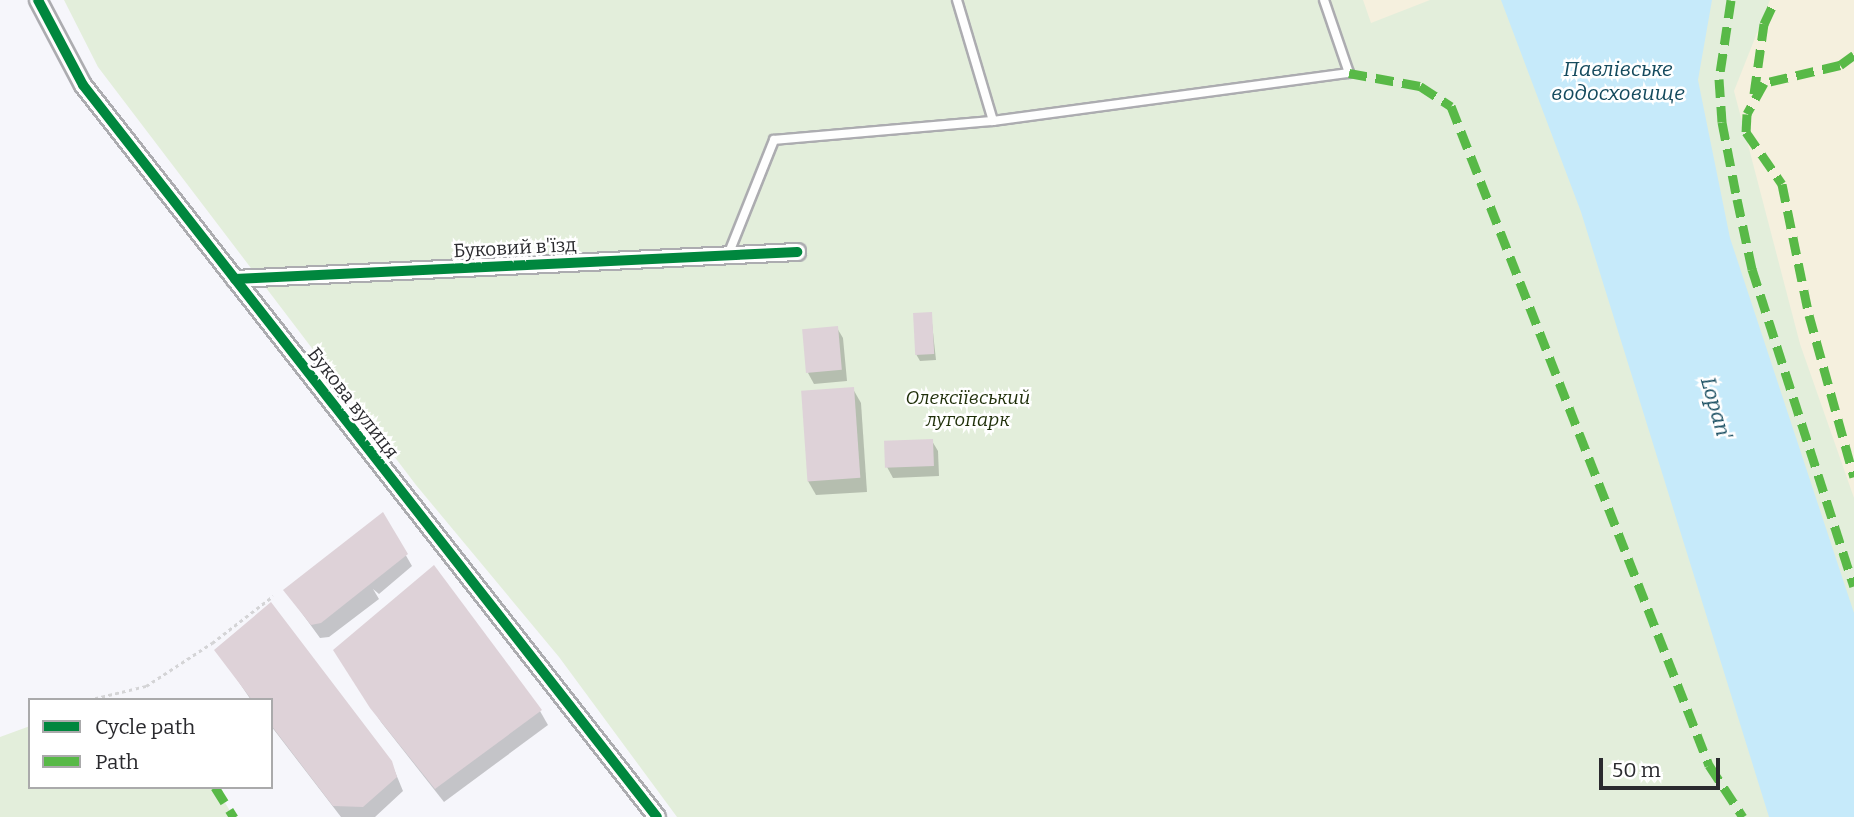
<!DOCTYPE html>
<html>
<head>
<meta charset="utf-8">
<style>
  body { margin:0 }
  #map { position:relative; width:1854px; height:817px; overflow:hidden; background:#f6f6fb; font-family:Bitter,serif }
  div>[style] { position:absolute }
  .green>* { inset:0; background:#e3eedb }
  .sand>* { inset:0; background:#f5f0de }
  .water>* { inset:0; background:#c6eafa }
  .shadow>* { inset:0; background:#0003 }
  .building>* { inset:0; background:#ded2d8; transform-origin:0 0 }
  .path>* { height:2.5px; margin-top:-1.25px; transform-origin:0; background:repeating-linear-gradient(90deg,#d4d4d6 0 3.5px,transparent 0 7px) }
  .roads { filter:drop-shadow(2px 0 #acacb0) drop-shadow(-2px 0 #acacb0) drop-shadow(0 2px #acacb0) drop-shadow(0 -2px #acacb0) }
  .service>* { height:8px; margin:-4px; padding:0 4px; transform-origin:4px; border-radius:4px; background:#fefefe }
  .minor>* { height:16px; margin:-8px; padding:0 8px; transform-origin:8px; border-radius:8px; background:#fefefe }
  .quiet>* { height:9px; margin-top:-4.5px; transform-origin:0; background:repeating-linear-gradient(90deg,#58b947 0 18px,transparent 0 27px) }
  .cycleway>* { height:10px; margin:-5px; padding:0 5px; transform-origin:5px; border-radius:5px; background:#00873e }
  span { translate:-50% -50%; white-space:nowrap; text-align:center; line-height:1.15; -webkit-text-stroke:5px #fff; paint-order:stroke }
  .street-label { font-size:19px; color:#2a2a2e }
  .park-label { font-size:19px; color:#1f2f09; font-style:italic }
  .water-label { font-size:21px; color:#144a5d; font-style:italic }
  .legend { position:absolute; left:28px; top:698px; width:245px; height:91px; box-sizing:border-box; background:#fff; border:2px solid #aaaaab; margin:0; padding:9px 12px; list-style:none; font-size:21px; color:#2a2a2e }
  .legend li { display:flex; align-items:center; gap:14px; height:35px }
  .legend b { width:35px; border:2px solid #aaaaab }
  .scale { position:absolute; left:1599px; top:758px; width:121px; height:32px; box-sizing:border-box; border:4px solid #2a2a2e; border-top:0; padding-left:9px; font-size:21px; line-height:24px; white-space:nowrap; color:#2a2a2e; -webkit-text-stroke:5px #fff; paint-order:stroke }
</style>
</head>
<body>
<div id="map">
  <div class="green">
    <div style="clip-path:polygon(64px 0,1854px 0,1854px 817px,677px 817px,559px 657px,416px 485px,98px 67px)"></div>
    <div style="clip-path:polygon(30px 726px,30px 787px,215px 787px,234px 817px,0 817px,0 737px)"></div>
  </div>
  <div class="sand">
    <div style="clip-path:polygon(1363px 0,1430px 0,1371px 23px)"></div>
    <div style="clip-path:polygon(1770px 0,1854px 0,1854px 498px,1800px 344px,1734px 91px)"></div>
  </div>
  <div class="water">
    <div style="clip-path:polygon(1501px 0,1712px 0,1698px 80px,1730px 238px,1854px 613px,1854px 817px,1769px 817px,1581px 212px)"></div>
  </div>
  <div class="shadow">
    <div style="clip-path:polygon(931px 314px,936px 360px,920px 361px,916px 354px)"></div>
    <div style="clip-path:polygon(837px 328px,843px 338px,847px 381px,814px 384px,808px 373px)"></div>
    <div style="clip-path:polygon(853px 389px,861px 403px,867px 492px,816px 495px,808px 481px)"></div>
    <div style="clip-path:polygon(932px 441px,938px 451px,939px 476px,893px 478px,887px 467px)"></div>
    <div style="clip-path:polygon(382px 514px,412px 566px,379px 594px,373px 589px,379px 599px,329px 637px,320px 638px,285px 590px)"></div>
    <div style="clip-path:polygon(217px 650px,391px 762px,403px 791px,375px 817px,341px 817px,271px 726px,271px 700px,251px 700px)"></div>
    <div style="clip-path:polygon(343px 664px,540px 711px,548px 725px,444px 802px,381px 722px)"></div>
  </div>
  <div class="building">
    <div style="left:932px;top:312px;width:42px;height:19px;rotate:87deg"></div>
    <div style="left:838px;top:326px;width:44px;height:36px;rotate:85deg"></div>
    <div style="left:854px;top:387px;width:91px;height:53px;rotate:86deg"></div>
    <div style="left:933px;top:439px;width:27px;height:49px;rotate:88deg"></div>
    <div style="clip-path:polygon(383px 512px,408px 554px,321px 623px,311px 625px,283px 590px)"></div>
    <div style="clip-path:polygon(434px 565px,542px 710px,435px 789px,370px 708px,333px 650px)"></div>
    <div style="clip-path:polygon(271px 602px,392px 761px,397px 777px,363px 807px,333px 806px,271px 725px,271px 700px,252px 700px,214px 650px)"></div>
  </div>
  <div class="path">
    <div style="left:88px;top:700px;width:60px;rotate:-13.6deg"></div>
    <div style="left:146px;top:686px;width:79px;rotate:-33.1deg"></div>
    <div style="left:212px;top:643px;width:77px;rotate:-37.6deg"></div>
  </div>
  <div class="roads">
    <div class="service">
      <div style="left:957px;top:0;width:126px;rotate:73.4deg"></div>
      <div style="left:728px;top:255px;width:124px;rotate:-68.2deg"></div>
      <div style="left:774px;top:140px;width:220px;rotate:-5deg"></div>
      <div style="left:993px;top:121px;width:359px;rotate:-7.7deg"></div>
      <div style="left:1349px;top:73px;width:77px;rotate:-108.9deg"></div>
    </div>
    <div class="minor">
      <div style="left:38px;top:0;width:96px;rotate:62.1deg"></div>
      <div style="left:83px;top:85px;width:930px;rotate:51.9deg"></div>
      <div style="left:235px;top:279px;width:563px;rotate:-2.75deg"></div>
    </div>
  </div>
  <div class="quiet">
    <div style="left:1731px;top:0;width:80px;rotate:98.6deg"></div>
    <div style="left:1719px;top:79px;width:43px;rotate:86deg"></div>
    <div style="left:1722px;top:122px;width:78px;rotate:79deg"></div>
    <div style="left:1737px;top:199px;width:72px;rotate:77.9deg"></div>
    <div style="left:1752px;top:269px;width:333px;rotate:72.2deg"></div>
    <div style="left:1854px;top:55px;width:17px;rotate:144deg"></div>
    <div style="left:1840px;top:65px;width:78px;rotate:166.7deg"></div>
    <div style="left:1764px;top:83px;width:35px;rotate:119deg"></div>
    <div style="left:1747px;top:114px;width:18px;rotate:93deg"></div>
    <div style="left:1746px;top:132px;width:63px;rotate:55.3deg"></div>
    <div style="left:1782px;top:184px;width:134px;rotate:78.4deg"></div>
    <div style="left:1809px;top:315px;width:168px;rotate:74.5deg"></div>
    <div style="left:1349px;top:73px;width:72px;rotate:10.4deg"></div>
    <div style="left:1420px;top:86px;width:37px;rotate:33deg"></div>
    <div style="left:1451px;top:106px;width:708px;rotate:68.62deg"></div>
    <div style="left:1709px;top:765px;width:62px;rotate:56.8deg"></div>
    <div style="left:1754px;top:94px;width:71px;rotate:-81.9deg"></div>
    <div style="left:1764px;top:24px;width:26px;rotate:-65deg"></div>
    <div style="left:215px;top:787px;width:36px;rotate:58deg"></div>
  </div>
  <div class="cycleway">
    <div style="left:38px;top:0;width:96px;rotate:62.1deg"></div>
    <div style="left:83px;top:85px;width:930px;rotate:51.9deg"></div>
    <div style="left:235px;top:279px;width:563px;rotate:-2.75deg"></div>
  </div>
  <div class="street-label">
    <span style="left:515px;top:248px;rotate:-3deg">Буковий в'їзд</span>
    <span style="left:353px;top:403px;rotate:52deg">Букова вулиця</span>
  </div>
  <div class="park-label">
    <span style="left:968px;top:409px">Олексіївський<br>лугопарк</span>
  </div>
  <div class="water-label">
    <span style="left:1618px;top:81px">Павлівське<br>водосховище</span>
    <span style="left:1716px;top:408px;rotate:74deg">Lopan'</span>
  </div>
  <ul class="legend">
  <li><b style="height:9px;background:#00873e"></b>Cycle path</li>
  <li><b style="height:9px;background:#58b947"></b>Path</li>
  </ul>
  <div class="scale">50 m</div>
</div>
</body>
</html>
